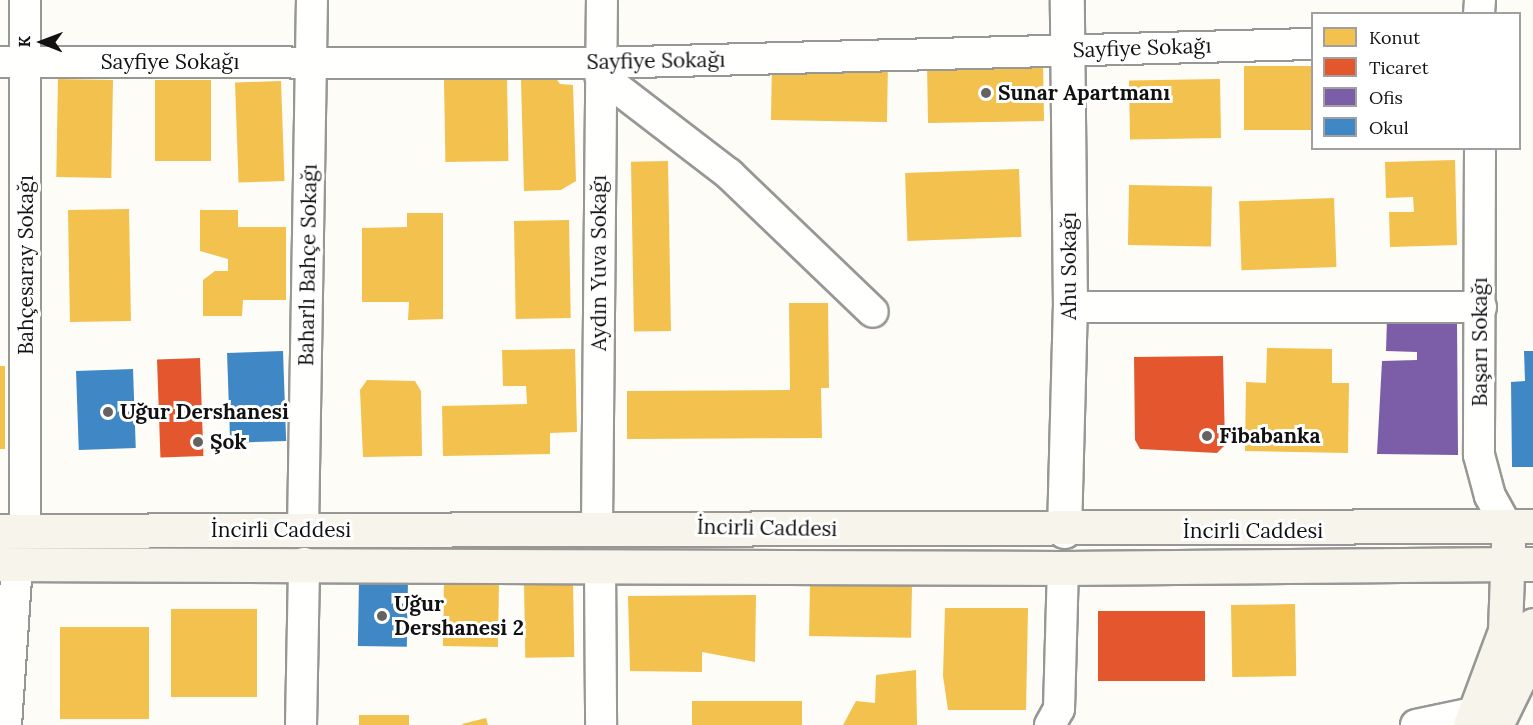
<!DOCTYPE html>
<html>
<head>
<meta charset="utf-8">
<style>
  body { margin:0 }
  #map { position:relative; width:1533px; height:725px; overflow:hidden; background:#fdfcf7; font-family:Lora,serif }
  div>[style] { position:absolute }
  .homes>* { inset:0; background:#f2c14e; transform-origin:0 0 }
  .shops>* { inset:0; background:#e4572e; transform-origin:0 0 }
  .offices>* { inset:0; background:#7b5ea7 }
  .schools>* { inset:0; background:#3f88c5; transform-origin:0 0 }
  .roads { filter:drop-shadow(2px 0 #979795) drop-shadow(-2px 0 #979795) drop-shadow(0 2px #979795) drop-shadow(0 -2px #979795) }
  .minor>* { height:30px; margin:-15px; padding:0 15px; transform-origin:15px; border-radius:15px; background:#fffffe }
  .tertiary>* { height:33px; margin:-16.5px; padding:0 16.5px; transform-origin:16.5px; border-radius:16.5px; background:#fffffe }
  .secondary>* { height:33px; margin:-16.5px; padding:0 16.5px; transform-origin:16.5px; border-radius:16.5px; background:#f6f4eb }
  .dots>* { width:16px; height:16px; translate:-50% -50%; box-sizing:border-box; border:3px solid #fff; border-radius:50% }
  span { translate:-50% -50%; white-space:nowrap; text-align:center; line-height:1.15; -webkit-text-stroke:6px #fff; paint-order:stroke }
  .street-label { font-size:21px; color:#111 }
  .poi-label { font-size:21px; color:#111; font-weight:700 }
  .left { translate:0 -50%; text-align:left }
  .legend { position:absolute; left:1311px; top:12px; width:210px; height:138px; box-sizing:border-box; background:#fff; border:2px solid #a0a0a0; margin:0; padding:8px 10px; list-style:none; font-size:18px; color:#111 }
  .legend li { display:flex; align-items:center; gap:12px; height:30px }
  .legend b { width:30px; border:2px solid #a0a0a0 }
  .north { position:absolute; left:12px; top:12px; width:60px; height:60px; -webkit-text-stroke:4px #fff; paint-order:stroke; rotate:271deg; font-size:16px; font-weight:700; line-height:24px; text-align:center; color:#111 }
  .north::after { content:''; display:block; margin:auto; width:21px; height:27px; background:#111; clip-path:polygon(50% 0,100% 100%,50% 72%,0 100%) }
</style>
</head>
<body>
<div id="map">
  <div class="homes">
    <div style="left:772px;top:62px;width:116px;height:58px;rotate:1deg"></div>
    <div style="left:1043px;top:62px;width:59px;height:116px;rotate:89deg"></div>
    <div style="left:1312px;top:66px;width:64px;height:68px;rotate:90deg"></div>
    <div style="clip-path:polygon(555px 77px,560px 84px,573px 85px,576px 181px,561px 190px,524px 191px,521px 80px)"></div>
    <div style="left:58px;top:79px;width:55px;height:98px;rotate:1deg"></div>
    <div style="left:507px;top:79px;width:82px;height:63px;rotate:89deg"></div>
    <div style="left:1220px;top:79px;width:59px;height:91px;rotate:89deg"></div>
    <div style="left:155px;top:80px;width:56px;height:81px"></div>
    <div style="left:281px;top:81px;width:100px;height:46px;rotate:88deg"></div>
    <div style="clip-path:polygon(1455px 160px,1457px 245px,1390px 247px,1389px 212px,1414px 212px,1413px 197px,1386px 198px,1385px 162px)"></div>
    <div style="left:668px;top:161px;width:170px;height:37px;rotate:89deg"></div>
    <div style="left:1019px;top:169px;width:68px;height:114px;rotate:88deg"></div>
    <div style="left:1129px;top:185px;width:83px;height:60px;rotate:1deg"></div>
    <div style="left:1334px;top:198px;width:69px;height:95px;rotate:88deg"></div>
    <div style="left:129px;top:209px;width:112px;height:61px;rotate:89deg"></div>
    <div style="clip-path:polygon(200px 210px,238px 210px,238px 227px,286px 227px,286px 300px,243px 300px,242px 316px,203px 316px,203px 280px,215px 271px,228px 271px,228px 259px,200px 251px)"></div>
    <div style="clip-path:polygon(407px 213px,443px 213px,443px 319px,408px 320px,409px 302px,362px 302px,362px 228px,407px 227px)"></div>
    <div style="left:569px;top:220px;width:98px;height:55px;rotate:89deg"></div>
    <div style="clip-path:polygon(789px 303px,828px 303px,829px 388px,821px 388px,822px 438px,627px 439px,627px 391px,790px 390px)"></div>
    <div style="clip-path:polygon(1267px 348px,1332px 349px,1332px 383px,1349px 383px,1348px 453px,1245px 451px,1246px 382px,1266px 383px)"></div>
    <div style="clip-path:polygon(575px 349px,577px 432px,550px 433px,550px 454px,443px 456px,442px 406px,527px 404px,526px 386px,503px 386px,502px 350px)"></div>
    <div style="left:0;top:366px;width:5px;height:83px"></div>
    <div style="clip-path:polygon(367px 380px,415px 381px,421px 391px,422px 456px,363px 457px,360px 390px)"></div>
    <div style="left:444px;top:582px;width:55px;height:64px;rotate:1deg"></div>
    <div style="left:573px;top:582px;width:75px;height:49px;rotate:89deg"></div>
    <div style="left:810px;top:584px;width:102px;height:52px;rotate:1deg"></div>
    <div style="clip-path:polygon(756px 595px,755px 662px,702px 652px,702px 672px,630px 671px,628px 596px)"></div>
    <div style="left:1295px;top:604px;width:72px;height:64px;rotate:89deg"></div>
    <div style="clip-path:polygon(945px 608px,1028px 608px,1026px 710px,948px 710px,943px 676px)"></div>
    <div style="left:171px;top:609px;width:86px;height:88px"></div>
    <div style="left:60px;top:627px;width:89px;height:92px"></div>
    <div style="clip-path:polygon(916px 670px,917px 725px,843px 725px,856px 701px,875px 703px,876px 675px)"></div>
    <div style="left:692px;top:701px;width:110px;height:24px"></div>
    <div style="left:359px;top:715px;width:50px;height:10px"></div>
    <div style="clip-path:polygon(486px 718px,488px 725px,463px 725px,462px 724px)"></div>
  </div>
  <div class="shops">
    <div style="clip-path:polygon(1223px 356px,1225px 445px,1217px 453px,1140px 449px,1135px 440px,1134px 357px)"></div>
    <div style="left:200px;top:358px;width:98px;height:43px;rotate:88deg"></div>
    <div style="left:1098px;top:611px;width:107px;height:70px"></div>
  </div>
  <div class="offices">
    <div style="clip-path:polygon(1387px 318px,1457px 320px,1458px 455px,1377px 454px,1382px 361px,1417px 360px,1417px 352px,1386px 351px)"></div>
  </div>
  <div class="schools">
    <div style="left:283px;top:351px;width:90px;height:56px;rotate:88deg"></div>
    <div style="clip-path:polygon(1524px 351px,1533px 351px,1533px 467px,1512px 467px,1511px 382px,1525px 381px)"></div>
    <div style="left:133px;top:369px;width:79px;height:57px;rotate:88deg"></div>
    <div style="left:359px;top:580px;width:49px;height:66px;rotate:1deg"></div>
  </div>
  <div class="roads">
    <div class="minor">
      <div style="left:1479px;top:14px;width:14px;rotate:-86deg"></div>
      <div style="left:0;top:62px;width:599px;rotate:0.1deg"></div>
      <div style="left:599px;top:63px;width:713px;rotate:-1.53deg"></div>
      <div style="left:600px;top:75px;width:163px;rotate:37.5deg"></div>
      <div style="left:729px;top:174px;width:199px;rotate:43.8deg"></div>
      <div style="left:1480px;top:148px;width:307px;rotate:90.2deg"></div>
      <div style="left:1479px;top:455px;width:42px;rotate:75deg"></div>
      <div style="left:1490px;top:496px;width:38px;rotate:61deg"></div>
      <div style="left:1070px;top:307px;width:411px"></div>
      <div style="left:597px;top:526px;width:526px;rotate:-89.46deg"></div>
      <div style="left:303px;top:530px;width:530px;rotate:-89.03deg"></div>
      <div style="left:25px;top:531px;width:531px;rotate:-90deg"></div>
      <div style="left:600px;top:566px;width:159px;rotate:89.6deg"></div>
      <div style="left:6px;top:725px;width:161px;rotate:-86.1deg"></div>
      <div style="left:301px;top:725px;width:162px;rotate:-88.9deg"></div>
      <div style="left:1050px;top:725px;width:18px;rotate:-61deg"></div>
      <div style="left:1059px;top:709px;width:141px;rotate:-88.4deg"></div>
      <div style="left:1416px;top:725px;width:62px;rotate:-12deg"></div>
    </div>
    <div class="tertiary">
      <div style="left:1064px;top:531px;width:224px;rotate:-88.5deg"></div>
      <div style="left:1070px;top:307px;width:307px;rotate:-90.6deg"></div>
    </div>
    <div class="secondary">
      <div style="left:0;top:531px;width:1533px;rotate:-0.19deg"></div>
      <div style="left:0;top:564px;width:1063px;rotate:0.22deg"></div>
      <div style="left:1063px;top:568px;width:470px;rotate:-0.5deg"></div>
      <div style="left:1470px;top:725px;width:100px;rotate:-69.6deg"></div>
      <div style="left:1505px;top:631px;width:87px;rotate:-88deg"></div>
      <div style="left:1496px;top:725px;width:50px;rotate:-63.9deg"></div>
      <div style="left:1518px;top:680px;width:57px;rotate:-74.7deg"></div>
    </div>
  </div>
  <div class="dots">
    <div style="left:986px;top:93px;background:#646362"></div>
    <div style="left:108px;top:412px;background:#646362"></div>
    <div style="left:1207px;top:436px;background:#646362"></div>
    <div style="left:198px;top:442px;background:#646362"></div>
    <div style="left:382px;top:616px;background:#646362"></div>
  </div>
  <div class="street-label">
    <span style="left:1142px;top:48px;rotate:-2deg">Sayfiye Sokağı</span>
    <span style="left:656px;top:61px;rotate:-1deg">Sayfiye Sokağı</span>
    <span style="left:170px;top:62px">Sayfiye Sokağı</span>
    <span style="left:599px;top:263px;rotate:-90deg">Aydın Yuva Sokağı</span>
    <span style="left:26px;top:265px;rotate:-90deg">Bahçesaray Sokağı</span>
    <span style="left:308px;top:265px;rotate:-89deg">Baharlı Bahçe Sokağı</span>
    <span style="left:1069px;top:266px;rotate:-90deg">Ahu Sokağı</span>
    <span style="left:1480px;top:342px;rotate:-90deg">Başarı Sokağı</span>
    <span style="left:767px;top:528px;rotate:1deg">İncirli Caddesi</span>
    <span style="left:281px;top:530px">İncirli Caddesi</span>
    <span style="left:1253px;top:531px">İncirli Caddesi</span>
  </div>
  <div class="poi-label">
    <span class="left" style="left:998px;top:93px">Sunar Apartmanı</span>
    <span class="left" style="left:120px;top:412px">Uğur Dershanesi</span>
    <span class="left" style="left:1219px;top:436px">Fibabanka</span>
    <span class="left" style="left:210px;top:442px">Şok</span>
    <span class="left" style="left:394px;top:616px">Uğur<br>Dershanesi 2</span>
  </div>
  <ul class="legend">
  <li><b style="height:16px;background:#f2c14e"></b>Konut</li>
  <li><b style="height:16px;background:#e4572e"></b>Ticaret</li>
  <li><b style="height:16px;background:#7b5ea7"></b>Ofis</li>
  <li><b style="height:16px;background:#3f88c5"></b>Okul</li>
  </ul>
  <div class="north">K</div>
</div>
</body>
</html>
